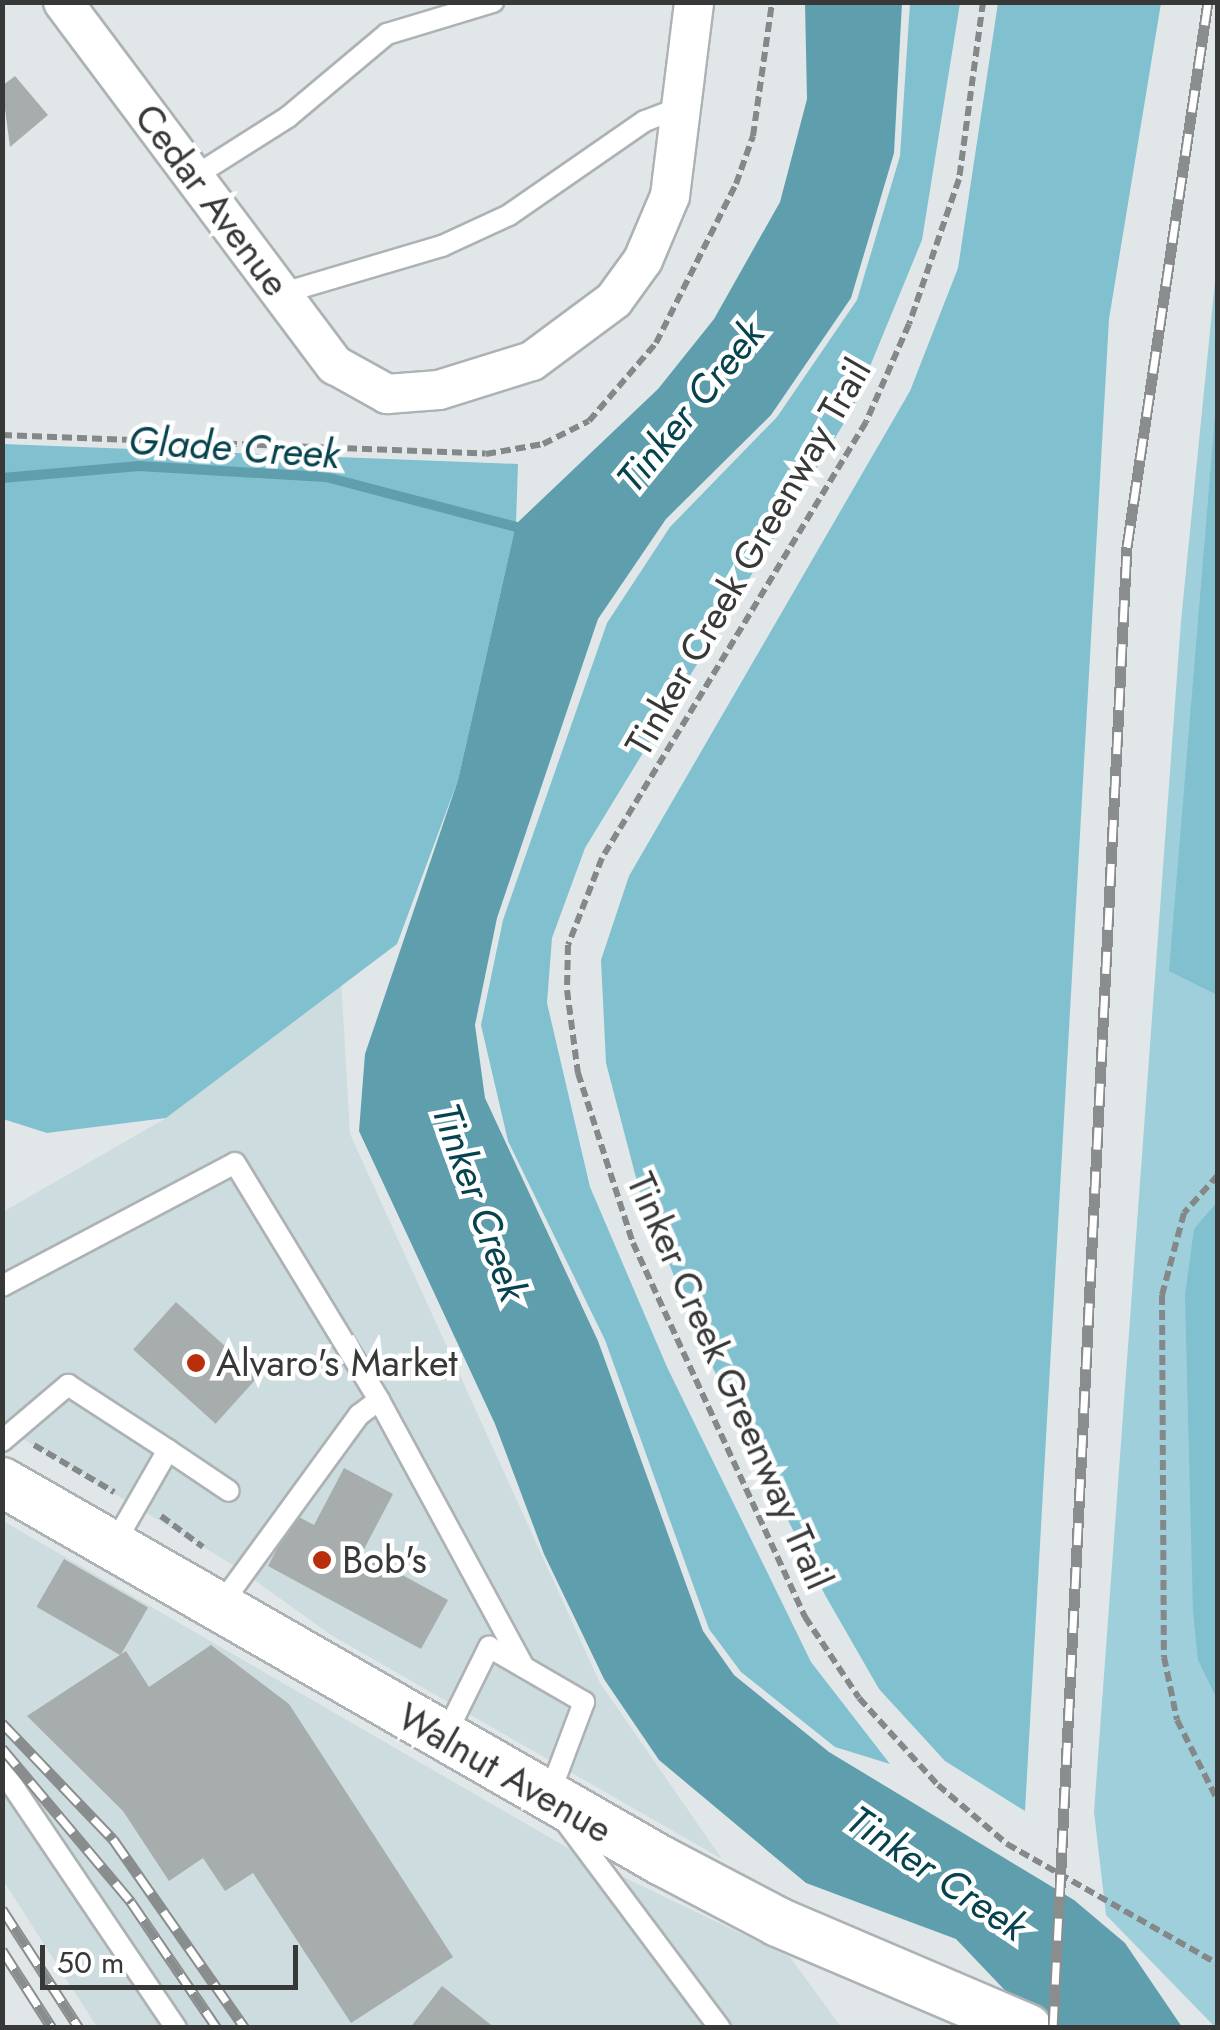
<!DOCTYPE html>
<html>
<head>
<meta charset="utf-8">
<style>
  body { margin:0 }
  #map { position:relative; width:1220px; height:2030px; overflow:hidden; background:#e1e7e8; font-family:Jost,sans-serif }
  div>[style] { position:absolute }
  .built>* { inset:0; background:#cddcdf }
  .green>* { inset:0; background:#9fcfda }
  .forest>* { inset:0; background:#80c0cf }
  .water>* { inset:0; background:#5f9fad }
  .stream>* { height:10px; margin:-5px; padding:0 5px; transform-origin:5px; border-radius:5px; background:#5f9fad }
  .building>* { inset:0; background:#a7acad; transform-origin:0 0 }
  .path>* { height:6px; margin-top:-3px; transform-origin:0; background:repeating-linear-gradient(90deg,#848889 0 10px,transparent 0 15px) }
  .roads { filter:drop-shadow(2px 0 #adb2b4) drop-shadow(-2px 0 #adb2b4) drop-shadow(0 2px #adb2b4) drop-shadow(0 -2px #adb2b4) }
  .service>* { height:20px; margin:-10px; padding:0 10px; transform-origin:10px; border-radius:10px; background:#fff }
  .minor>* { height:38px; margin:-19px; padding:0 19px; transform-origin:19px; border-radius:19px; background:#fff }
  .tertiary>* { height:48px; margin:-24px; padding:0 24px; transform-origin:24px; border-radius:24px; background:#fff }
  .rail>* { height:11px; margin-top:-5.5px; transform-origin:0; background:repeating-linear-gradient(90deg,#fff 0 22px,#898d8d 0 44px); box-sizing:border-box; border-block:2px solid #898d8d }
  .dots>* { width:28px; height:28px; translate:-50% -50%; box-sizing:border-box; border:5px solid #fff; border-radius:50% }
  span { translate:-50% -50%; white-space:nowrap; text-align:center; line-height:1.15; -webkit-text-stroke:9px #fff; paint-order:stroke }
  .street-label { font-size:38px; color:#373939 }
  .poi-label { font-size:38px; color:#373939 }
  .left { translate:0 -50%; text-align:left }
  .water-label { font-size:40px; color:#06434e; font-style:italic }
  .frame { position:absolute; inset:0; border:5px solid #373939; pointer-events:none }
  .scale { position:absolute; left:40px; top:1945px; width:258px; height:45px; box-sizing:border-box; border:5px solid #373939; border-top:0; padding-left:12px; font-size:30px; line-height:35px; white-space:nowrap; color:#373939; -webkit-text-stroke:8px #fff; paint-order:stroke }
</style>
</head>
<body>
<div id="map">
  <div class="built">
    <div style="clip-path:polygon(341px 978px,350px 1134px,600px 1683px,722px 1859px,331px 1635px,235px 1566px,3px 1427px,3px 1212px,166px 1118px)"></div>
    <div style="clip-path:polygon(3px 1521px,592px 1862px,790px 1957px,841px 2027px,97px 2027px,3px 1880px)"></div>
  </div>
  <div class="green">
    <div style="clip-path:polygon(1217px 261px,1217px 2027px,1215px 2027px,1106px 1915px,1094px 1812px,1181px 621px)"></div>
  </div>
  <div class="forest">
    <div style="clip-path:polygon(910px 3px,960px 3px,922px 240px,852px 410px,585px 848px,552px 938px,547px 1003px,590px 1187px,667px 1367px,811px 1662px,890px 1764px,835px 1747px,741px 1672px,709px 1629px,605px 1340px,508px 1141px,481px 1025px,503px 920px,607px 623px,670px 527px,777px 417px,857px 300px,900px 156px)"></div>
    <div style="clip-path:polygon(998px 3px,1161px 3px,1109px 319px,1025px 1811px,945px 1761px,879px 1689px,825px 1595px,707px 1356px,640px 1193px,606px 1063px,601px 960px,629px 876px,910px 391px,958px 268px)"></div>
    <div style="clip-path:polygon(1217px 392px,1217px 995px,1169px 971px)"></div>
    <div style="clip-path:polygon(3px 444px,518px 464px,516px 524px,458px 780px,397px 944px,166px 1118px,47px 1133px,3px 1119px)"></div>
    <div style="clip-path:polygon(1217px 1202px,1217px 1699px,1198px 1660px,1193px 1611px,1185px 1295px,1194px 1229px)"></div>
  </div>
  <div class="water">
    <div style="clip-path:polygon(805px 3px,902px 3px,894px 153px,851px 298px,771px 415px,666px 519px,598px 619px,497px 918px,475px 1025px,485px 1098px,598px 1341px,703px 1631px,734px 1675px,829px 1752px,1074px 1900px,1125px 1943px,1182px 2027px,1040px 2027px,956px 1939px,806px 1883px,659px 1760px,604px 1679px,544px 1554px,495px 1424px,359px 1131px,365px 1054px,458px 780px,516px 524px,658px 389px,714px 319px,780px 202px,807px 99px)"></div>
  </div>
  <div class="stream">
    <div style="left:2px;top:478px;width:138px;rotate:-5deg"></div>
    <div style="left:139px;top:466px;width:187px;rotate:3.4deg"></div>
    <div style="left:326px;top:477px;width:209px;rotate:14.7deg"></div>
  </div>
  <div class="building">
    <div style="clip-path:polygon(15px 76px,48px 115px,10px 147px,2px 86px)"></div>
    <div style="left:176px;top:1302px;width:111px;height:64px;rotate:42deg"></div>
    <div style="clip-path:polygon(344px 1468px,393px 1494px,362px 1553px,448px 1600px,421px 1649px,268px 1566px,295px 1515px,314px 1525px)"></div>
    <div style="left:64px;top:1559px;width:97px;height:55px;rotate:30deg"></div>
    <div style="clip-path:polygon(211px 1645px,289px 1704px,453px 1957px,351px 2023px,253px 1873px,225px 1891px,203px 1858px,169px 1881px,123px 1811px,27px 1716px,126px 1651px,149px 1687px)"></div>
    <div style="clip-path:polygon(442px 1986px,495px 2028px,410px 2028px)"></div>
  </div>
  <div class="path">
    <div style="left:983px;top:2px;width:179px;rotate:97.7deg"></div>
    <div style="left:959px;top:179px;width:153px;rotate:109deg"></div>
    <div style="left:909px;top:324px;width:107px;rotate:113.7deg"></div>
    <div style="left:866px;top:422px;width:510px;rotate:121.2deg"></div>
    <div style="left:602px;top:858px;width:93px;rotate:111.3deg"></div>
    <div style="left:568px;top:945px;width:45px;rotate:91.3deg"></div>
    <div style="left:567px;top:990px;width:84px;rotate:82.5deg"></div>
    <div style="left:578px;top:1073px;width:179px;rotate:72.1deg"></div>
    <div style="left:633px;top:1243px;width:412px;rotate:65.3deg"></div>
    <div style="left:805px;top:1617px;width:97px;rotate:56.3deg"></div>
    <div style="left:859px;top:1698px;width:118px;rotate:47.8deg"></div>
    <div style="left:938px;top:1785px;width:91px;rotate:40.5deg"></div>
    <div style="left:1007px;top:1844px;width:243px;rotate:29.6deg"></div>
    <div style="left:2px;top:435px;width:484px;rotate:2.2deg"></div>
    <div style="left:486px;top:454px;width:58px;rotate:-10deg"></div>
    <div style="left:543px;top:444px;width:51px;rotate:-26.6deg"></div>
    <div style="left:589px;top:421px;width:103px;rotate:-49.3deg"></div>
    <div style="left:656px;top:343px;width:178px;rotate:-63.3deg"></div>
    <div style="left:736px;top:184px;width:51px;rotate:-70.5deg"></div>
    <div style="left:753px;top:136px;width:135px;rotate:-81.9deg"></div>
    <div style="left:1218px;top:1175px;width:51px;rotate:131.8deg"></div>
    <div style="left:1184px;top:1213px;width:85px;rotate:105deg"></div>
    <div style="left:1162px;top:1295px;width:362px;rotate:89.7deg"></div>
    <div style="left:1164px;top:1657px;width:64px;rotate:78.3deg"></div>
    <div style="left:1177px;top:1720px;width:91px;rotate:63.2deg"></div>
    <div style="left:34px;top:1445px;width:93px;rotate:30.4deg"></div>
    <div style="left:161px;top:1516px;width:52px;rotate:36.4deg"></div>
  </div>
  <div class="roads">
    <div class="service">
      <div style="left:195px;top:176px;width:110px;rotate:-32.4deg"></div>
      <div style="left:288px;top:117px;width:129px;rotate:-40deg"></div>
      <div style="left:387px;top:34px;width:111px;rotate:-16.8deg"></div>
      <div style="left:283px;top:293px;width:166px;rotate:-16.5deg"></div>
      <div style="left:442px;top:246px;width:74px;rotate:-24.8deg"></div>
      <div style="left:509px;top:215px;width:165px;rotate:-34.7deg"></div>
      <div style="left:645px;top:121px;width:39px;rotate:-21deg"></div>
      <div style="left:2px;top:1286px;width:263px;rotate:-27.8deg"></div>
      <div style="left:235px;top:1163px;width:277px;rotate:58.7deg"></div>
      <div style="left:2px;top:1441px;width:87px;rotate:-40.3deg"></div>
      <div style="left:68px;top:1385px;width:119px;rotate:33deg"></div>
      <div style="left:168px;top:1450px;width:111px;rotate:119.8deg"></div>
      <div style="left:168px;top:1450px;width:73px;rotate:33.9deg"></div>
      <div style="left:219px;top:1607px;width:238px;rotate:-53.9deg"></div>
      <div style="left:359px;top:1415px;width:25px;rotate:-37deg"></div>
      <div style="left:379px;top:1400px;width:304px;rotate:61.5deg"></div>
      <div style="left:444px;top:1738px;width:102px;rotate:-63.7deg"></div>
      <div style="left:489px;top:1647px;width:110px;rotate:30.1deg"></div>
      <div style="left:584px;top:1702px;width:103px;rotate:110.6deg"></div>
      <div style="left:2px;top:1770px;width:311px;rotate:56deg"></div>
      <div style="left:565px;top:1821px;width:259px;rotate:53.2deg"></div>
    </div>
    <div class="minor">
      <div style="left:63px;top:2px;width:454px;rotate:53.2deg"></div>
      <div style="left:335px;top:365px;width:60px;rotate:29.1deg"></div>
      <div style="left:387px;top:394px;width:52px;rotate:-4.4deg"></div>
      <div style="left:439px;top:390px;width:97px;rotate:-17.3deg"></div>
      <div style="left:532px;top:361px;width:102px;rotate:-36.6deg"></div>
      <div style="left:614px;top:300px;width:49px;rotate:-54.1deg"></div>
      <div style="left:643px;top:260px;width:69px;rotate:-67.1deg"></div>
      <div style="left:670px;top:196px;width:195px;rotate:-82.9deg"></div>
    </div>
    <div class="tertiary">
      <div style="left:2px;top:1482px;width:761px;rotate:29.87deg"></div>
      <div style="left:662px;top:1861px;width:131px;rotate:27.7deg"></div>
      <div style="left:778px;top:1922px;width:271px;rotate:23.1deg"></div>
    </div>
  </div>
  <div class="rail">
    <div style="left:2px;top:1723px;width:161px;rotate:46.3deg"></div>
    <div style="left:113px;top:1839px;width:231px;rotate:55.1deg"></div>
    <div style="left:2px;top:1748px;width:201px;rotate:50deg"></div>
    <div style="left:131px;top:1902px;width:153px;rotate:55.7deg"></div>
    <div style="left:2px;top:1909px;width:142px;rotate:57.1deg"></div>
    <div style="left:2px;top:1950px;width:93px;rotate:57.3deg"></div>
    <div style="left:1053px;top:2028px;width:1483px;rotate:-87.14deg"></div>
    <div style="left:1127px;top:547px;width:551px;rotate:-81.55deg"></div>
  </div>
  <div class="dots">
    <div style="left:196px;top:1363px;background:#b92f0d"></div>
    <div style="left:322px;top:1560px;background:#b92f0d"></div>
  </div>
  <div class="street-label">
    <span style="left:212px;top:200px;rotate:53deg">Cedar Avenue</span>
    <span style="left:748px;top:557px;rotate:-60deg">Tinker Creek Greenway Trail</span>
    <span style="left:730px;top:1381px;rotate:66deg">Tinker Creek Greenway Trail</span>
    <span style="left:505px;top:1773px;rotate:30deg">Walnut Avenue</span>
  </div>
  <div class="poi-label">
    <span class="left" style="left:216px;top:1363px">Alvaro's Market</span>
    <span class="left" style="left:342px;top:1560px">Bob's</span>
  </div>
  <div class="water-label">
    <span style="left:690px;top:406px;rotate:-51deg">Tinker Creek</span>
    <span style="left:234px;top:447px;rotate:4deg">Glade Creek</span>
    <span style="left:480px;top:1202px;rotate:70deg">Tinker Creek</span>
    <span style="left:937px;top:1873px;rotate:34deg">Tinker Creek</span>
  </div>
  <div class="frame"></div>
  <div class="scale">50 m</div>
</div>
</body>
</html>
